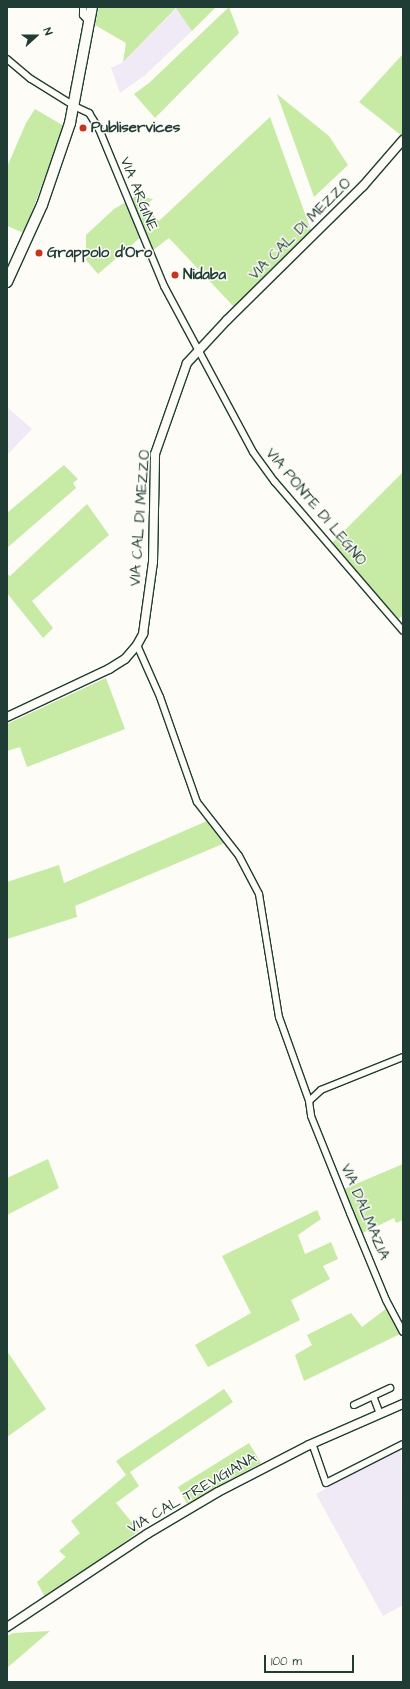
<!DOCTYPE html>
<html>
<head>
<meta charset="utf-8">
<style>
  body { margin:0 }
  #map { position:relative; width:410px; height:1689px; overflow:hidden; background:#fdfcf7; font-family:"Architects Daughter",sans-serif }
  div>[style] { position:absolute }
  .built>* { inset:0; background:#efeaf5 }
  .green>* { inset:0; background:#c7eaa4 }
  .roads { filter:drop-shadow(1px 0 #1f3d34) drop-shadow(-1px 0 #1f3d34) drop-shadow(0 1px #1f3d34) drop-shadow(0 -1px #1f3d34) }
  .minor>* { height:6px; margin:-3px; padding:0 3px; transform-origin:3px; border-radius:3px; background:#fdfcf7 }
  .tertiary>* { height:8px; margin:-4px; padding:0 4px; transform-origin:4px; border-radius:4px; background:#fdfcf7 }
  .primary>* { height:10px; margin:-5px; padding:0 5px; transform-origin:5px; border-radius:5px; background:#fdfcf7 }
  .dots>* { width:11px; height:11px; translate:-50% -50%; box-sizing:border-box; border:2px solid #fdfcf7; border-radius:50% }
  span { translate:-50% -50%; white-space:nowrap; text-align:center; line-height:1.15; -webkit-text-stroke:3px #fdfcf7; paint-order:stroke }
  .poi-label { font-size:15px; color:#1f3d34; font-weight:700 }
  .left { translate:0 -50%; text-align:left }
  .street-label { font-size:15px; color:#1f3d34 }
  .frame { position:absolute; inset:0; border:8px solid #1f3d34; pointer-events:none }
  .north { position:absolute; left:16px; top:16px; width:40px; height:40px; -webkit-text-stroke:3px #fdfcf7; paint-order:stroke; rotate:69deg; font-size:11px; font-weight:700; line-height:16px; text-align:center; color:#1f3d34 }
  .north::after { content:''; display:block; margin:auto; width:14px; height:18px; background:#1f3d34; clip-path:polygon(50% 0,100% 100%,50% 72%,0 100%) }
  .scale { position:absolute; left:264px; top:1655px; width:90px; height:18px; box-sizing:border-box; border:2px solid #1f3d34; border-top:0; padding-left:5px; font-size:12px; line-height:14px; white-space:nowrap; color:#1f3d34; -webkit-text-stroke:3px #fdfcf7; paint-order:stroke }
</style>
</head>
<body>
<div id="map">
  <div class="built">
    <div style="clip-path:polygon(177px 8px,192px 31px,144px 76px,120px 93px,111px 68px,123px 62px)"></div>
    <div style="clip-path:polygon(7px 407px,32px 429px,7px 455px)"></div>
    <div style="clip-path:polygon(401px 1448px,403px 1605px,383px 1616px,316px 1494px)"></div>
  </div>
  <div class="green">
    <div style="clip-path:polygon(99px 7px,216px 7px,192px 31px,176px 8px,123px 62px,126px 43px,95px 25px)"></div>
    <div style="clip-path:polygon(229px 7px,239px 33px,155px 118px,134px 94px,149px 83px)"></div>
    <div style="clip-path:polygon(403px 54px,403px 134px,402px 136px,359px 102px)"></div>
    <div style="clip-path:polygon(277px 94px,329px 136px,348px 165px,314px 197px)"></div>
    <div style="clip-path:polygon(35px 109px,64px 126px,24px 233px,7px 226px,7px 167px,26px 123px)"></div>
    <div style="clip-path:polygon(270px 117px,312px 233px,235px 308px,169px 238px,148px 254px,142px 236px,98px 274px,86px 260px,86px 235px,114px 209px,136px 196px,153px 199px,145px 206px,159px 221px)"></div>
    <div style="clip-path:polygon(64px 465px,78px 479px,73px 483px,76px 488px,7px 548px,7px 513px)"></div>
    <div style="clip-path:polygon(402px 473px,403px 615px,395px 623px,329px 546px)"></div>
    <div style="clip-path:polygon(87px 504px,109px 535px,32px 601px,53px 628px,43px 638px,7px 593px,7px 574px,10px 576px)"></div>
    <div style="clip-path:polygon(106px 678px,125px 729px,27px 767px,20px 747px,7px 751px,7px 724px)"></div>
    <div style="clip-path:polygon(207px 821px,225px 843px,75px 906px,77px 917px,7px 939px,7px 882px,59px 865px,64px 883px)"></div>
    <div style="clip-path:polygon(48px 1159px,59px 1188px,7px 1215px,7px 1178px)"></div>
    <div style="clip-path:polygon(403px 1164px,403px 1220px,396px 1223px,394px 1218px,363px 1233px,344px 1189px)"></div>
    <div style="clip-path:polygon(317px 1210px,321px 1219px,298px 1235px,305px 1254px,331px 1242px,338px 1259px,323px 1266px,330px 1279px,291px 1300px,300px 1320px,208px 1367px,195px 1345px,251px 1313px,222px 1256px)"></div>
    <div style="clip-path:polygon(387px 1308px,402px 1333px,304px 1381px,295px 1355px,312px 1345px,307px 1335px,351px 1313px,362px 1327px)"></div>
    <div style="clip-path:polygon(7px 1351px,46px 1409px,7px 1437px)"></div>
    <div style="clip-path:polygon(224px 1389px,233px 1402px,130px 1472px,139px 1486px,116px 1503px,139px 1531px,47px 1601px,37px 1582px,66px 1557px,59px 1551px,80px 1533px,71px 1521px,126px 1475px,116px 1461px)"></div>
    <div style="clip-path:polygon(249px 1443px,261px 1463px,187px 1504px,178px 1487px)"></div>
    <div style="clip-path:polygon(50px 1631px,7px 1668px,7px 1636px,13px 1633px)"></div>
  </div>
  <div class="roads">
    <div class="minor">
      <div style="left:83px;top:7px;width:8px;rotate:90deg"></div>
      <div style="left:83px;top:15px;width:9px;rotate:49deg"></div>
      <div style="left:7px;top:59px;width:31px;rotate:40deg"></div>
      <div style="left:31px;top:79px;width:44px;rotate:31.9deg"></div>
      <div style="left:74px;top:106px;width:17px;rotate:25deg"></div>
      <div style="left:89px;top:113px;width:19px;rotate:58deg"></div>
      <div style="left:99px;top:129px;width:170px;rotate:67.5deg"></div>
      <div style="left:164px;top:286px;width:188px;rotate:61.8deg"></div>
      <div style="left:253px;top:452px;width:37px;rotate:54deg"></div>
      <div style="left:275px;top:482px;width:196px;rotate:49.3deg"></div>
      <div style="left:137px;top:645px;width:57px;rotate:66.1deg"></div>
      <div style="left:160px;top:697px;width:111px;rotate:70.6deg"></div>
      <div style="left:197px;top:802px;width:68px;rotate:52.1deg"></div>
      <div style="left:239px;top:856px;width:43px;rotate:62.2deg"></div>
      <div style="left:259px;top:894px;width:125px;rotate:80.8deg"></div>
      <div style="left:279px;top:1017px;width:89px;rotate:70.3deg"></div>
      <div style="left:403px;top:1057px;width:88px;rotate:158.1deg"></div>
      <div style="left:321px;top:1090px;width:16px;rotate:137deg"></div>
      <div style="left:309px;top:1101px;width:15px;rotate:82deg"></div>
      <div style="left:311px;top:1116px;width:105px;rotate:68.1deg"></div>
      <div style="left:350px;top:1213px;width:94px;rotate:67.5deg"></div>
      <div style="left:386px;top:1300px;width:36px;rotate:62deg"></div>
      <div style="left:354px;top:1405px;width:21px;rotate:-25deg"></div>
      <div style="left:380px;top:1414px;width:19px;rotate:-111deg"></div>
      <div style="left:373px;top:1396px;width:19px;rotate:-25deg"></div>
      <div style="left:312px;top:1443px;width:42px;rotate:70.7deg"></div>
      <div style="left:326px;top:1483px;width:86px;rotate:-26.9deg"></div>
    </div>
    <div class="tertiary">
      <div style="left:7px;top:717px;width:113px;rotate:-25.2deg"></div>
      <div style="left:109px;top:669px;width:19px;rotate:-32deg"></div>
      <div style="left:125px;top:659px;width:18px;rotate:-49deg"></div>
      <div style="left:137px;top:645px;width:13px;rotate:-61deg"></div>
      <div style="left:143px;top:634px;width:73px;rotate:-82.1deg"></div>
      <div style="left:153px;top:562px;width:108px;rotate:-88.9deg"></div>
      <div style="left:155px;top:454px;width:96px;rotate:-70.6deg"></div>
      <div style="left:187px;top:363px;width:59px;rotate:-47.1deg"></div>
      <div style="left:227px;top:320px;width:191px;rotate:-44.6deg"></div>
      <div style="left:363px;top:186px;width:61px;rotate:-49deg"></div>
      <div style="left:7px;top:1627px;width:168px;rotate:-33.6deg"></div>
      <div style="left:147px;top:1534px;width:82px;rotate:-30.6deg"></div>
      <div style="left:218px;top:1492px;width:102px;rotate:-27.3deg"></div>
      <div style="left:309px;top:1445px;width:103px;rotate:-23.6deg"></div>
    </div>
    <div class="primary">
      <div style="left:7px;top:282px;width:85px;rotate:-65.6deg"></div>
      <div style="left:42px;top:205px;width:87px;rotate:-71.1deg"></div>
      <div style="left:70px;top:123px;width:118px;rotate:-79.3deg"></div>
    </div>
  </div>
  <div class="dots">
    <div style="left:83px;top:128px;background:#c8321e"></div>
    <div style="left:39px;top:253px;background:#c8321e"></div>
    <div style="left:175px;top:275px;background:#c8321e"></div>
  </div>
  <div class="poi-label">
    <span class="left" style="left:91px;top:128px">Publiservices</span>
    <span class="left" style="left:47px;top:253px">Grappolo d'Oro</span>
    <span class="left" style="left:183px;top:275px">Nidaba</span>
  </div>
  <div class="street-label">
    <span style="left:139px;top:194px;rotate:68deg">VIA ARGINE</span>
    <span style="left:300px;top:229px;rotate:-45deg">VIA CAL DI MEZZO</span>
    <span style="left:316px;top:507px;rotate:50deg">VIA PONTE DI LEGNO</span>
    <span style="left:140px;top:518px;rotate:-86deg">VIA CAL DI MEZZO</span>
    <span style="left:365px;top:1212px;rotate:67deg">VIA DALMAZIA</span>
    <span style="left:192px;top:1493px;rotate:-30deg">VIA CAL TREVIGIANA</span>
  </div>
  <div class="frame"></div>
  <div class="north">N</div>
  <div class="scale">100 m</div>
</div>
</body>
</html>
